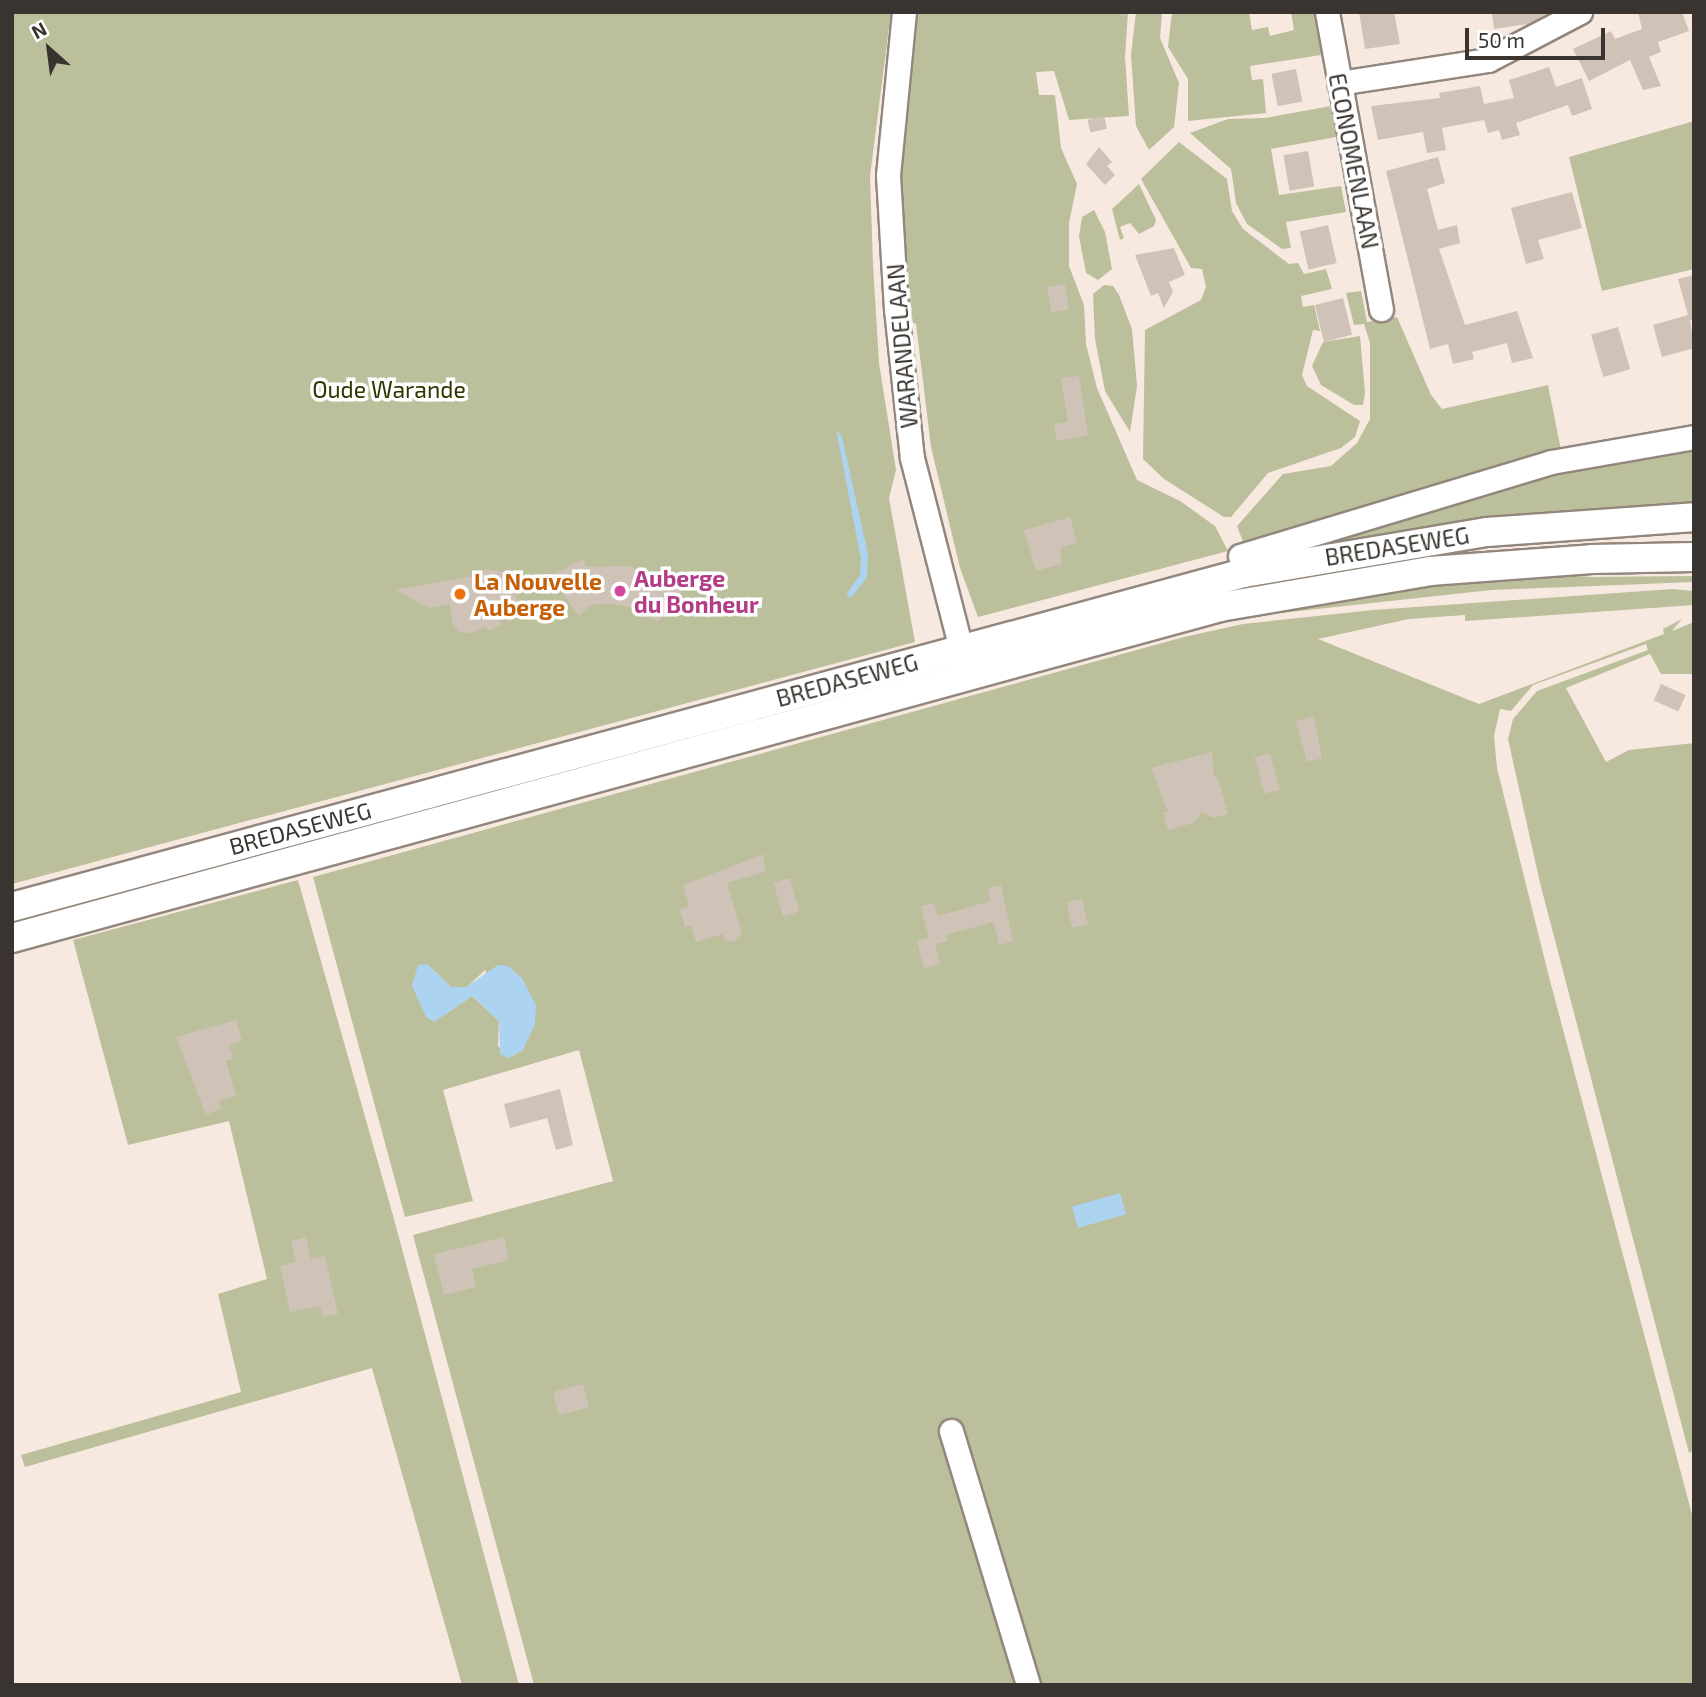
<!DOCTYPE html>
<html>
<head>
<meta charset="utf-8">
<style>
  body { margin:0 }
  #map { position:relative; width:1706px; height:1697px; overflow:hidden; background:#f7e9df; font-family:"Exo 2",sans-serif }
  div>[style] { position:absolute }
  .green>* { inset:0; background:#bcbf9c }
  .water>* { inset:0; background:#acd4f1; transform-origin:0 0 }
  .building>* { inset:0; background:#cfc2b7; transform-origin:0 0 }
  .roads { filter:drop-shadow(2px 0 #93877d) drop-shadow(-2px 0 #93877d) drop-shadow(0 2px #93877d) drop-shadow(0 -2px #93877d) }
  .minor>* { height:23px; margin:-11.5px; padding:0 11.5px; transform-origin:11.5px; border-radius:11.5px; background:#fff }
  .major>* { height:28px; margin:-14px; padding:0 14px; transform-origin:14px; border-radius:14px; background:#fff }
  .dots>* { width:19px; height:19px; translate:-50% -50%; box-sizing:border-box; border:4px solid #fff; border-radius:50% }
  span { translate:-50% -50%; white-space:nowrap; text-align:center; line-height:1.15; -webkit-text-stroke:7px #fff; paint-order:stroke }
  .street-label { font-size:23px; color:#39342f }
  .park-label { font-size:23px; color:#323400 }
  .hotel-label { font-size:23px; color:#b23c85; font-weight:700 }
  .left { translate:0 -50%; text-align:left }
  .food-label { font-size:23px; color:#c56008; font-weight:700 }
  .frame { position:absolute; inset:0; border:14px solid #39342f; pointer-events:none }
  .north { position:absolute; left:14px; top:14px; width:70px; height:70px; -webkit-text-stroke:5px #fff; paint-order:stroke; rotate:332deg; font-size:19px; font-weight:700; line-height:28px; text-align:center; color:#39342f }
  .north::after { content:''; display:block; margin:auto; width:24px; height:32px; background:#39342f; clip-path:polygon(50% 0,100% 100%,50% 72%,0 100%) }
  .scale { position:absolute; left:1465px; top:28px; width:140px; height:32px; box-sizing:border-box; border:4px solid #39342f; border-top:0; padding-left:9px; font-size:21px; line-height:24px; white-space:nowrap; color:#39342f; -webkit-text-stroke:5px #fff; paint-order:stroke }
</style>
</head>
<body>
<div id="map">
  <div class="green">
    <div style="clip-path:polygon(12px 12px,891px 12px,870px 176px,873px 264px,879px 363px,896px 470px,889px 498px,915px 642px,12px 884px)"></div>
    <div style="clip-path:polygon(912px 12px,1128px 12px,1125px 57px,1129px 116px,1069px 120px,1054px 71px,1036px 72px,1039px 95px,1055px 95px,1061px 148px,1077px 184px,1069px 223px,1069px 266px,1084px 305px,1086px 344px,1097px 388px,1137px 480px,1180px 501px,1215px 526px,1228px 551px,978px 617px,960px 568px,931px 447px,916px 324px,906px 319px,900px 179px)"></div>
    <div style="clip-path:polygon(1136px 12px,1162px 12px,1160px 38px,1179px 83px,1174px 127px,1149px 150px,1136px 126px,1131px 55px)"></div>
    <div style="clip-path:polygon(1172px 12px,1249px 12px,1252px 30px,1268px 27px,1270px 36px,1294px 30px,1291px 12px,1320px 12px,1327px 54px,1250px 66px,1252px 80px,1263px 79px,1266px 113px,1188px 121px,1188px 79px,1168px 47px)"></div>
    <div style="clip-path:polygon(1331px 106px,1336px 137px,1271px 149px,1279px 195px,1341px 186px,1346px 212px,1286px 222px,1291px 248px,1282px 249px,1247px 224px,1236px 203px,1231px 169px,1190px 133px,1228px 119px,1265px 118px)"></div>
    <div style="clip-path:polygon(1694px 121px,1694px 269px,1602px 291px,1569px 157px)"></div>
    <div style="clip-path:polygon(1179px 142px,1227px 179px,1232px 211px,1243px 229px,1289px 264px,1298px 263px,1304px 274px,1326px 269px,1332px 289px,1301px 296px,1303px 307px,1314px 305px,1320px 331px,1313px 330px,1302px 375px,1307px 386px,1360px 421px,1355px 437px,1341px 448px,1268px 473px,1231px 517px,1224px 517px,1164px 479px,1143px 459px,1145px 330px,1201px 300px,1206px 287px,1202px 269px,1191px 268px,1141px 179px)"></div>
    <div style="clip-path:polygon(1139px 184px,1156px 220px,1154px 226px,1139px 234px,1130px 223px,1120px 227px,1124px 238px,1120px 240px,1112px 209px)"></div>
    <div style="clip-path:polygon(1094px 210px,1105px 232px,1112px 269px,1098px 280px,1086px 273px,1079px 236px,1082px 217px)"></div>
    <div style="clip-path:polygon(1104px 285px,1113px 286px,1119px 295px,1132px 329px,1137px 386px,1130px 432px,1105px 391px,1095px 339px,1093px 294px)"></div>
    <div style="clip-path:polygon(1361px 291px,1367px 322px,1397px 317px,1431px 395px,1442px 409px,1548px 385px,1561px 450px,1245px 547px,1237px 526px,1283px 474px,1331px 466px,1357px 443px,1370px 419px,1370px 343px,1364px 324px,1354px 325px,1346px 293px)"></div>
    <div style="clip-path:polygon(1360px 336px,1365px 393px,1363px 405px,1354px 405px,1321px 385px,1312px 366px,1323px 342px)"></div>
    <div style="clip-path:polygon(1694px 443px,1694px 506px,1245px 563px,1492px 488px)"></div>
    <div style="clip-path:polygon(1535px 572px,1592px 577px,1694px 576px,1694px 582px,1491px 590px,1281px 613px,1280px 605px)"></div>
    <div style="clip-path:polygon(evenodd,1673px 589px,1694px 591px,1694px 605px,1465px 621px,1465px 615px,1409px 619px,1318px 639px,1479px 704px,1664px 634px,1663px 629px,1682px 619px,1672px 631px,1694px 622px,1694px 674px,1661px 674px,1650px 654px,1566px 688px,1606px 762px,1629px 750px,1694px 743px,1694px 1450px,1689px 1453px,1540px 883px,1508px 739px,1513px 719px,1537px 691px,1648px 650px,1646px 644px,1533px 685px,1511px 711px,1500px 709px,1494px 736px,1497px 768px,1548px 973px,1694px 1522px,1694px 1685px,534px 1685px,413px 1235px,613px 1181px,579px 1050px,443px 1090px,473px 1201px,405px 1217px,313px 877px,1184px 637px,1243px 624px,1373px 610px,1673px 589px,427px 964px,451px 987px,466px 988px,485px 970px,523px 1050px,508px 1058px,498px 1046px,499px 1021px,472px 996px,444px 1015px,427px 964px)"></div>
    <div style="clip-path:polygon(298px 880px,394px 1219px,519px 1685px,462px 1685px,372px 1368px,25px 1467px,21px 1455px,241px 1392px,218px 1294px,267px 1279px,229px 1121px,128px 1145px,73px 940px)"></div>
  </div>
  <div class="water">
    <div style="clip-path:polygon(836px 429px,842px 437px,868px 554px,867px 577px,851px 598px,846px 595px,860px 575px,861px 559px)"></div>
    <div style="clip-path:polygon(427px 964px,451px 987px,466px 987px,498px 965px,508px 966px,522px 978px,536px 1005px,535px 1024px,523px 1050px,508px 1058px,500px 1054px,499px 1021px,472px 996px,434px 1022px,426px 1017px,412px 986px,418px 965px)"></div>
    <div style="left:1120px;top:1193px;width:22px;height:50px;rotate:74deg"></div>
  </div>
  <div class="building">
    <div style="clip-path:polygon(1359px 12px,1394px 12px,1400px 44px,1365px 49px)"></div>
    <div style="clip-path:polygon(1492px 12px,1545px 12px,1545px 15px,1528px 24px,1494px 29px)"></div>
    <div style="clip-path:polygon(1638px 12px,1682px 12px,1689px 31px,1658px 42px,1661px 52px,1649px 57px,1661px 86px,1643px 90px,1630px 60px,1589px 81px,1573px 49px,1611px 31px,1615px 39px,1642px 29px)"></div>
    <div style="clip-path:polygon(1549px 67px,1556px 87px,1582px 78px,1592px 109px,1572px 116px,1568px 105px,1516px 123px,1520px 135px,1502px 140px,1499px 130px,1488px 133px,1484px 120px,1442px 128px,1446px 150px,1427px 153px,1423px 132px,1378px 140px,1371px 106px,1440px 98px,1439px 93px,1480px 86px,1484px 104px,1514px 98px,1509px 80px)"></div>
    <div style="left:1296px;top:69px;width:33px;height:25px;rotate:79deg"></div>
    <div style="left:1104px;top:116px;width:13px;height:17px;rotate:77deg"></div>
    <div style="clip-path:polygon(1099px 147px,1112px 162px,1107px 166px,1115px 175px,1105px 185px,1086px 164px)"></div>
    <div style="left:1308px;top:151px;width:36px;height:25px;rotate:80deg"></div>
    <div style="clip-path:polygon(1438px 157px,1445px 183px,1427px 189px,1438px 230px,1457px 225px,1460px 243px,1439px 249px,1465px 325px,1517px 311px,1533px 358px,1512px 363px,1507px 343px,1472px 352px,1474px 359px,1453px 364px,1448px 344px,1430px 349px,1386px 171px)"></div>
    <div style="clip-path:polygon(1572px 192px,1582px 228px,1538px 240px,1544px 259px,1526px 264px,1511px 208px)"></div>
    <div style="left:1328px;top:225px;width:39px;height:29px;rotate:77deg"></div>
    <div style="clip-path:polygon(1174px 248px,1185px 275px,1169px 282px,1173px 292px,1164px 308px,1158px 293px,1151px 296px,1135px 255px)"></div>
    <div style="clip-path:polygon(1694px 275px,1694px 320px,1690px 320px,1694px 348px,1662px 357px,1653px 325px,1688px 315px,1678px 279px)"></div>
    <div style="left:1065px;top:284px;width:26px;height:18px;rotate:81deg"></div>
    <div style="left:1343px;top:298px;width:38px;height:29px;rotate:76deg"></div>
    <div style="left:1618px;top:327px;width:44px;height:28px;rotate:74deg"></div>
    <div style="clip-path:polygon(1079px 376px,1088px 435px,1057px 441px,1054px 424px,1068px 422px,1061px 378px)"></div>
    <div style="clip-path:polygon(1070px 517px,1077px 543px,1061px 547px,1061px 564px,1036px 571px,1024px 530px)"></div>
    <div style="clip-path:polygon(583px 559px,587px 567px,629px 566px,683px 590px,658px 622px,635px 608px,610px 603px,590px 605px,579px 616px,550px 576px)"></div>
    <div style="clip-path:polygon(484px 569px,510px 573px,509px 582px,521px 607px,499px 619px,502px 624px,489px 631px,486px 626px,472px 633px,459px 632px,452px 623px,450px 604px,429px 608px,395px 590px,483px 574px)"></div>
    <div style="left:1661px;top:684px;width:27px;height:18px;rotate:24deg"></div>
    <div style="clip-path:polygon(1314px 716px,1322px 758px,1307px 762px,1296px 721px)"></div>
    <div style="clip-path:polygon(1212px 752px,1214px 776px,1218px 779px,1228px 814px,1213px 818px,1202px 812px,1193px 823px,1168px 830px,1163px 812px,1168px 812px,1151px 768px)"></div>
    <div style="left:1270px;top:753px;width:38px;height:16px;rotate:75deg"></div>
    <div style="clip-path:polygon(764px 854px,765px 872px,727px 883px,742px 935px,734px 941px,725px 941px,723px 934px,696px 942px,691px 925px,685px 927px,680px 910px,689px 907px,683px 885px)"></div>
    <div style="left:790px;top:878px;width:35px;height:17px;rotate:75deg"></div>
    <div style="clip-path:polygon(1001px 885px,1013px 941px,999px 945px,993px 922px,946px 935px,948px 941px,935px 944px,940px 964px,924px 968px,917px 941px,929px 938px,921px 906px,934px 903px,938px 916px,991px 901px,988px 888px)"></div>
    <div style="left:1082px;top:899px;width:26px;height:16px;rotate:77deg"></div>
    <div style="clip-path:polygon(236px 1020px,242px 1041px,229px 1045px,233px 1059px,226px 1061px,236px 1096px,219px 1101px,221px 1108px,206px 1115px,176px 1037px)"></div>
    <div style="clip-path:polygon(560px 1089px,573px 1145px,556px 1150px,547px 1118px,510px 1128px,504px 1104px)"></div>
    <div style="clip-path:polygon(306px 1237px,311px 1259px,325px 1256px,338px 1314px,323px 1317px,320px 1306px,290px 1312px,280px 1266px,296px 1262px,291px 1241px)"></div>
    <div style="clip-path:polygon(504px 1237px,509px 1260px,472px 1269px,476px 1287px,444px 1295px,434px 1254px)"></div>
    <div style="left:583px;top:1384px;width:24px;height:31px;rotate:75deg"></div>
  </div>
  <div class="roads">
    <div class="minor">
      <div style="left:904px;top:12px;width:164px;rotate:95.6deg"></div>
      <div style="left:888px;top:175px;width:134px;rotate:86.6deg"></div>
      <div style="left:896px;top:309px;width:150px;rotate:83.9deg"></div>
      <div style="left:912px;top:458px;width:214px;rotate:75.6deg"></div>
      <div style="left:1327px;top:12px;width:302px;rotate:79.7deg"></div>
      <div style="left:1339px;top:83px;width:151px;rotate:-8.8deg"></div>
      <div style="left:1488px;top:60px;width:104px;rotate:-27.6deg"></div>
      <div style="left:1240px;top:556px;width:325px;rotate:-16.8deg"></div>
      <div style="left:1551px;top:462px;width:145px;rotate:-9.9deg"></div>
      <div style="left:951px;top:1431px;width:265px;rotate:73.1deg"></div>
    </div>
    <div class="major">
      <div style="left:12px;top:907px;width:1276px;rotate:-15.17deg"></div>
      <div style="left:1244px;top:573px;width:246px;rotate:-9.6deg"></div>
      <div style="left:1487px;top:532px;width:208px;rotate:-4.1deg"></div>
      <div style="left:12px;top:938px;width:1253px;rotate:-15.32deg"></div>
      <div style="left:1220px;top:607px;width:213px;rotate:-9.7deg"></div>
      <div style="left:1430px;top:571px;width:162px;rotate:-4.2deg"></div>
      <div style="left:1592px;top:559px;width:102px;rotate:-1.1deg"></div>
    </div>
  </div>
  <div class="dots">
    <div style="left:620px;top:591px;background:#d1479c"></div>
    <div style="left:460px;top:594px;background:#e8710a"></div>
  </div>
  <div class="street-label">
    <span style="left:1354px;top:161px;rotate:79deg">ECONOMENLAAN</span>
    <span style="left:902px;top:346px;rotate:-95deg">WARANDELAAN</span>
    <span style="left:1397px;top:546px;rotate:-9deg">BREDASEWEG</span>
    <span style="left:847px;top:680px;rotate:-15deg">BREDASEWEG</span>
    <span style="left:300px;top:828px;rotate:-15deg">BREDASEWEG</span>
  </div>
  <div class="park-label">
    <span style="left:389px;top:389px">Oude Warande</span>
  </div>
  <div class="hotel-label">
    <span class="left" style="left:634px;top:591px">Auberge<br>du Bonheur</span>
  </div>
  <div class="food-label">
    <span class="left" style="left:474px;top:594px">La Nouvelle<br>Auberge</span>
  </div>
  <div class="frame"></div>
  <div class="north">N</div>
  <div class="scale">50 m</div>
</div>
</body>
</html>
